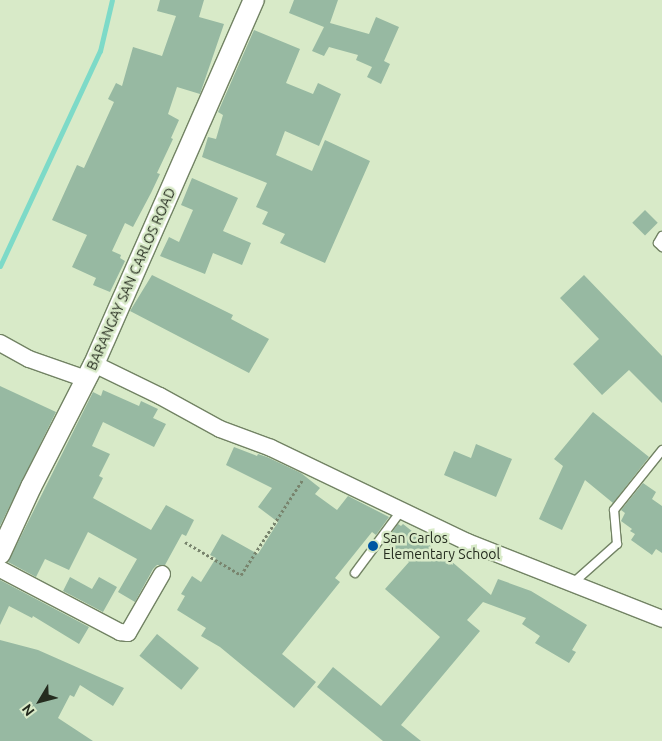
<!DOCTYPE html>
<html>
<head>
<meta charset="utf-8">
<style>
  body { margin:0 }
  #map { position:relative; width:662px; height:741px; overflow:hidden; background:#d8eac8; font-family:Ubuntu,sans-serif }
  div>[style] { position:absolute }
  .stream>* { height:5px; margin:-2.5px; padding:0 2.5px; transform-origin:2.5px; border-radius:2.5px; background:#7ddac8 }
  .building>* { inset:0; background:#97b9a2; transform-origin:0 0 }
  .path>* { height:3px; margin-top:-1.5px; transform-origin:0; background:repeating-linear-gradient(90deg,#78846d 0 2.5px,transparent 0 5px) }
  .roads { filter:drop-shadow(1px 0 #728364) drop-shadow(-1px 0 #728364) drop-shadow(0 1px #728364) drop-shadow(0 -1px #728364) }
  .service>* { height:8px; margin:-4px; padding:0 4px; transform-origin:4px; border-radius:4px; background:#fff }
  .minor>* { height:16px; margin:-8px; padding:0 8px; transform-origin:8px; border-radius:8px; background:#fff }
  .tertiary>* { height:20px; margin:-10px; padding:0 10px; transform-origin:10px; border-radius:10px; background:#fff }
  .dots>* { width:14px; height:14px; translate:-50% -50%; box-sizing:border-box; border:2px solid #d8eac8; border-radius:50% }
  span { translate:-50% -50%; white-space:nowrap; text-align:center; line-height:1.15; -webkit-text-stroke:5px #d8eac8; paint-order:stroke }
  .street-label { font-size:14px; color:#252c1f }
  .poi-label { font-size:14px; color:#252c1f }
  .left { translate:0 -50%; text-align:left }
  .north { position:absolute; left:15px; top:676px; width:50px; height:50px; -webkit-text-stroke:4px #d8eac8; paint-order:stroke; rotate:233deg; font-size:14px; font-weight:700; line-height:20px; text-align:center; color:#252c1f }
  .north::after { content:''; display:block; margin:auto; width:18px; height:22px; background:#252c1f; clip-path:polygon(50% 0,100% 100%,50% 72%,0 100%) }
</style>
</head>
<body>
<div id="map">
  <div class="stream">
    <div style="left:0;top:266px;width:237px;rotate:-65.1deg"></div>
    <div style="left:100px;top:51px;width:52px;rotate:-76.8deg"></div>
  </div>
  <div class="building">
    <div style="clip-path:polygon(160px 0,204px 0,199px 17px,224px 24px,200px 94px,177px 87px,168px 114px,179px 120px,171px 138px,173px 139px,157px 173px,160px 174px,151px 193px,133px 227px,125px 223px,112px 251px,121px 255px,120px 258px,125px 261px,110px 292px,93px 285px,96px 278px,72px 267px,87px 235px,52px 220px,77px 165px,84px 168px,114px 102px,108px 99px,116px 83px,122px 86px,133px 47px,162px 56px,176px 16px,157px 11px)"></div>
    <div style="clip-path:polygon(294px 0,338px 0,330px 23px,369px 34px,376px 17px,399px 27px,384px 61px,390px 64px,381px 84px,367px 77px,372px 67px,356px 60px,358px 55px,329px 47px,324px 56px,312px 51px,324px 27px,289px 13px)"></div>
    <div style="clip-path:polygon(254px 30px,300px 49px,286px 83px,313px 94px,318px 83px,341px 94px,319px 146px,285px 131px,276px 155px,312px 171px,325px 140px,370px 161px,325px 263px,280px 243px,285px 234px,262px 224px,268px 212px,256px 207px,267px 183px,202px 157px,208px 137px,216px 139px,223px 115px,218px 112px)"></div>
    <div style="clip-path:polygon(192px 178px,238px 198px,223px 231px,251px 243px,242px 265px,213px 253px,205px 274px,160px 256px,169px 237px,179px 242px,193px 210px,181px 205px)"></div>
    <div style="left:645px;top:210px;width:18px;height:18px;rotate:45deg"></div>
    <div style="clip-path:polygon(152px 275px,233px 315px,231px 319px,269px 339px,249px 373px,130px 311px)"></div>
    <div style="clip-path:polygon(584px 275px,662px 356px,662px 403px,629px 370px,602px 395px,573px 364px,599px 339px,560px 298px)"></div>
    <div style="clip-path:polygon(0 386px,56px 412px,0 526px)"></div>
    <div style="clip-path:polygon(103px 390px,139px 406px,141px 401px,158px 409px,153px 418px,166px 424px,154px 447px,103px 422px,92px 446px,110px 454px,99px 476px,103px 478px,93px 498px,151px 530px,166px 505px,194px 520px,186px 536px,182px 534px,165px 565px,157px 565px,153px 569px,135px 602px,118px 592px,137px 559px,88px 532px,69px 570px,45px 559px,36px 577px,8px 562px,93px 392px,101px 396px)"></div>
    <div style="clip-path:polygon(593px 412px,649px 457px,613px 503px,585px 480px,562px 530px,539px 519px,563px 466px,554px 459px)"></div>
    <div style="clip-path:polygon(476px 444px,512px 459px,496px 497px,444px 475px,454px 451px,471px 458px)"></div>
    <div style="clip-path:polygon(234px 447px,257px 456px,258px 454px,267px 457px,301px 473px,320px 488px,315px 494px,337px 510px,348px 496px,389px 517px,376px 535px,372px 532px,335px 578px,340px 582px,282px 654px,316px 682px,294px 708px,220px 647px,201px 636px,206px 628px,177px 610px,185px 596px,181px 594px,192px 576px,201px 582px,216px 558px,210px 555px,222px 534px,258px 554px,278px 522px,258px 507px,272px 488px,226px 465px)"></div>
    <div style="clip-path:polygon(643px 483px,656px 492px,652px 499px,662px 506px,662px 553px,656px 549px,652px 555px,631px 540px,635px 534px,630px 531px,632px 529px,621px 521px,625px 513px,621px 510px)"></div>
    <div style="clip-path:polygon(398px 524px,401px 526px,403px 524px,437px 551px,438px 550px,491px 595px,498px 579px,531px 591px,587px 625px,572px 650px,576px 652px,569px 663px,535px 643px,540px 636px,522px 624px,526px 618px,483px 602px,467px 620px,480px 631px,401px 725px,421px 741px,383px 741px,317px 687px,333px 667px,381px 706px,440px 637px,385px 589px,409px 562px,385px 542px)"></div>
    <div style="clip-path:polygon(70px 577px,92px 589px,99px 577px,117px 587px,103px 612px,63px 591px)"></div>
    <div style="clip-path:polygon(0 580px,89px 627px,79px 644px,33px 616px,32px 618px,9px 606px,0 625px)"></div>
    <div style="left:157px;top:634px;width:54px;height:28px;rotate:39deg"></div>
    <div style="clip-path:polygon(0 640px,38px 650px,124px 688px,113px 706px,80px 685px,74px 697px,70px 695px,58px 718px,93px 741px,0 741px)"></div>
  </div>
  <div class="path">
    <div style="left:185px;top:542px;width:65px;rotate:30.5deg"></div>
    <div style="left:241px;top:575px;width:114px;rotate:-57.1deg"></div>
  </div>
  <div class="roads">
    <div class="service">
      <div style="left:662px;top:236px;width:8px;rotate:120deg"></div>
      <div style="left:658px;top:243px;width:6px;rotate:45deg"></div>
      <div style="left:355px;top:573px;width:77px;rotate:-53.4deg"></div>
      <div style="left:573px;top:583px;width:59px;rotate:-41.6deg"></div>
      <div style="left:617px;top:544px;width:34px;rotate:-95deg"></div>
      <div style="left:614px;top:510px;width:77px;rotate:-51.3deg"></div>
    </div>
    <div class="minor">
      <div style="left:0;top:343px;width:33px;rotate:29deg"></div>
      <div style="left:29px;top:359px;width:60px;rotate:19.3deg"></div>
      <div style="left:94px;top:364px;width:73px;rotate:25.9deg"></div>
      <div style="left:160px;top:396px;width:68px;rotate:28.8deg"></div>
      <div style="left:220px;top:429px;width:54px;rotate:20.4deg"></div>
      <div style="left:271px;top:448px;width:217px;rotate:25.6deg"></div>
      <div style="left:467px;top:542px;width:210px;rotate:21.5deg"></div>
      <div style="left:0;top:569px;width:136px;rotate:27.7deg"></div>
      <div style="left:120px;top:632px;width:8px;rotate:7deg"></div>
      <div style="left:128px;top:633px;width:68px;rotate:-60deg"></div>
    </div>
    <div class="tertiary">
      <div style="left:0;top:554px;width:74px;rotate:-65.2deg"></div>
      <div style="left:31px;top:487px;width:138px;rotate:-62.9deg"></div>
      <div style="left:94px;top:364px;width:398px;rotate:-66.3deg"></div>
    </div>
  </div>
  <div class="dots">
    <div style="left:373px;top:546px;background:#0056a3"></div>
  </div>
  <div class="street-label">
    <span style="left:131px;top:279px;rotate:-66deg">BARANGAY SAN CARLOS ROAD</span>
  </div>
  <div class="poi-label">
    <span class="left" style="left:383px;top:546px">San Carlos<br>Elementary School</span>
  </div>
  <div class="north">N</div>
</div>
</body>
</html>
